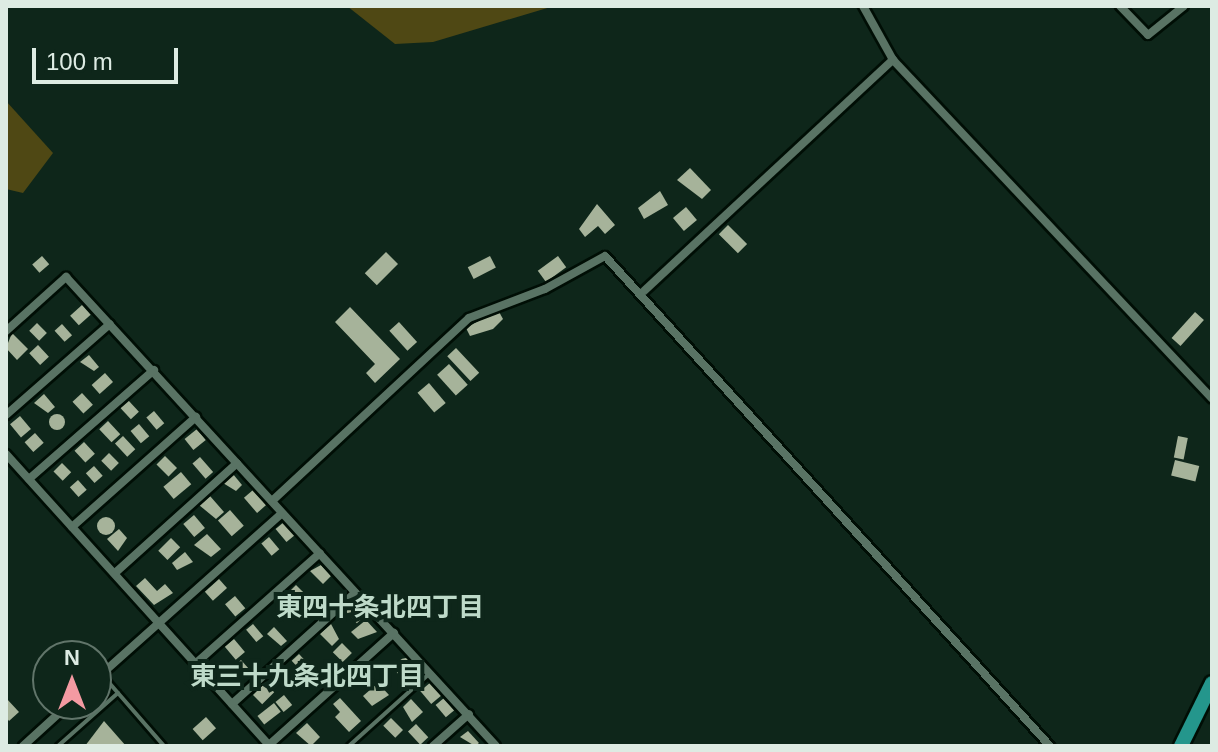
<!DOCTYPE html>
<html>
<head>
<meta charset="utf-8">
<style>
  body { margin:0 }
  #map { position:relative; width:1218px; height:752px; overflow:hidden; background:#0e261a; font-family:Helvetica,"Noto Sans JP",sans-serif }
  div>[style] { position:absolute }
  .green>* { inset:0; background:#4f4814 }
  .building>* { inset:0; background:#a6b39a; transform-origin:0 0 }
  .round { border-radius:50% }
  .roads { filter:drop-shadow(2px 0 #000e05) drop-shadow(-2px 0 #000e05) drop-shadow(0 2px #000e05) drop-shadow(0 -2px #000e05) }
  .service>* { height:4px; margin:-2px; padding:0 2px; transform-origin:2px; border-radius:2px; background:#597364 }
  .minor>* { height:8px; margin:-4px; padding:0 4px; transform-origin:4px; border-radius:4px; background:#597364 }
  .trunk>* { height:14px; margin:-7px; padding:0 7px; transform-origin:7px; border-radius:7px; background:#24968c }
  span { translate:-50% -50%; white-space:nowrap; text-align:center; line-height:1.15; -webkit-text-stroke:8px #0e261a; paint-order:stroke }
  .neighbourhood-label { font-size:26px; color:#bedac9; font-weight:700 }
  .frame { position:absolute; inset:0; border:8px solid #ddebe3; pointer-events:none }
  .north { position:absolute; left:32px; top:640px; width:80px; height:80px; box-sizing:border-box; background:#0e261a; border:2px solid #61756a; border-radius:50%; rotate:0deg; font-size:22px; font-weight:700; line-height:32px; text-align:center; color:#ddebe3 }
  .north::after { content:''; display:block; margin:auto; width:28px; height:36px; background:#f49aa2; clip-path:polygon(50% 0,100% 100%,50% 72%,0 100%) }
  .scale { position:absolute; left:32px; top:48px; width:146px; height:36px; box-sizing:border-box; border:4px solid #ddebe3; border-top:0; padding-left:10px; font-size:24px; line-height:28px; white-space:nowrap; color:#ddebe3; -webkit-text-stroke:6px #0e261a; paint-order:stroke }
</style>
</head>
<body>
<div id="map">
  <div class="green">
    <div style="clip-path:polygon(347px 6px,554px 6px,433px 42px,395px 44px)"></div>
    <div style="clip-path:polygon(6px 101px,53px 153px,23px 193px,6px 189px)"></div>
  </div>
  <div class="building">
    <div style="clip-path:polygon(690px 168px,711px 190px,702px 199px,677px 180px)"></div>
    <div style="clip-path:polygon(660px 191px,668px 205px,644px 219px,638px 208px)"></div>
    <div style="clip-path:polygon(597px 204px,615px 225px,605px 234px,598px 226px,585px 237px,579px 229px)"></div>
    <div style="left:686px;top:207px;width:17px;height:17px;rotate:50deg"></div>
    <div style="left:728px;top:225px;width:27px;height:13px;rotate:45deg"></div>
    <div style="left:386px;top:252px;width:17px;height:30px;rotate:45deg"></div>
    <div style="left:42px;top:256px;width:11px;height:13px;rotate:49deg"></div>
    <div style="left:490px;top:256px;width:13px;height:25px;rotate:63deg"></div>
    <div style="left:558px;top:256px;width:14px;height:25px;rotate:54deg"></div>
    <div style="left:82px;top:305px;width:13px;height:16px;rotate:48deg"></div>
    <div style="clip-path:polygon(350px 307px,400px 359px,375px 383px,366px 373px,375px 364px,335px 322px)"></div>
    <div style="clip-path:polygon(498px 310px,503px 319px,493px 329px,470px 336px,466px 328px)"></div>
    <div style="left:1195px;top:312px;width:12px;height:35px;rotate:42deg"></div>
    <div style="left:399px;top:322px;width:27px;height:13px;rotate:48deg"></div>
    <div style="left:37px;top:323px;width:14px;height:11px;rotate:45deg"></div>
    <div style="left:62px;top:324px;width:15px;height:10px;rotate:48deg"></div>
    <div style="clip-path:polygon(12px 333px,28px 349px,17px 360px,6px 348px)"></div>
    <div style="left:38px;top:345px;width:16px;height:12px;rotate:47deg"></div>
    <div style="left:456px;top:348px;width:34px;height:12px;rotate:47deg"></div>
    <div style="clip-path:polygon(89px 355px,99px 367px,94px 371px,80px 362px)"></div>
    <div style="left:449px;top:364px;width:28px;height:16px;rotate:48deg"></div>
    <div style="left:105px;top:373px;width:12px;height:18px;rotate:48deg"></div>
    <div style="left:429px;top:383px;width:26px;height:15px;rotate:50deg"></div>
    <div style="left:82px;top:393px;width:16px;height:13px;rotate:47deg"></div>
    <div style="clip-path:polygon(44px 394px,55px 407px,48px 413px,34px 403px)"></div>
    <div style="left:128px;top:400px;width:16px;height:11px;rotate:47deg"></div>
    <div style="left:154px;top:411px;width:16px;height:10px;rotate:50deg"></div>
    <div class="round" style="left:49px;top:414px;width:16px;height:16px"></div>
    <div style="left:20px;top:416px;width:17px;height:13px;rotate:50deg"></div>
    <div style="left:108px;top:421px;width:18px;height:12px;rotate:47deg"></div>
    <div style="left:139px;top:424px;width:16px;height:11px;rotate:50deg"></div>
    <div style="left:197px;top:429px;width:14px;height:16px;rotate:51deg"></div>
    <div style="left:35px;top:433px;width:13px;height:14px;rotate:48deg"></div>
    <div style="left:123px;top:436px;width:18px;height:11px;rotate:47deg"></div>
    <div style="left:1178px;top:436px;width:10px;height:22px;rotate:11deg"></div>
    <div style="left:84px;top:442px;width:16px;height:13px;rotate:47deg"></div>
    <div style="left:109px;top:453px;width:14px;height:11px;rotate:45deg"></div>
    <div style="left:165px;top:456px;width:17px;height:12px;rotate:45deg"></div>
    <div style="left:200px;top:457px;width:20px;height:10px;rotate:49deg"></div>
    <div style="left:1175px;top:460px;width:25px;height:16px;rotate:14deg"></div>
    <div style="left:62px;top:463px;width:13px;height:12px;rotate:45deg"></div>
    <div style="left:94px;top:466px;width:13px;height:11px;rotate:48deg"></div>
    <div style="left:181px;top:472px;width:16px;height:23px;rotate:50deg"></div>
    <div style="clip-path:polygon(233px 474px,242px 485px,236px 491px,223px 483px)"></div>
    <div style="left:78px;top:480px;width:13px;height:11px;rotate:48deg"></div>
    <div style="left:253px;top:490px;width:20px;height:12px;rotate:49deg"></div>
    <div style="clip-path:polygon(210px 496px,224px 512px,216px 519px,199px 505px)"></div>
    <div style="left:230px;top:510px;width:21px;height:16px;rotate:49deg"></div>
    <div style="left:194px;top:515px;width:17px;height:14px;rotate:50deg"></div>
    <div class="round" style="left:97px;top:517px;width:18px;height:18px"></div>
    <div style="left:284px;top:522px;width:17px;height:11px;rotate:50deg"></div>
    <div style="clip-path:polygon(119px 529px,127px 538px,118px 551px,107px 539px)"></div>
    <div style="clip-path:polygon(207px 534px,221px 549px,211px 557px,194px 545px)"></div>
    <div style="left:269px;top:537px;width:16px;height:10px;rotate:50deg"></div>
    <div style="left:171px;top:538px;width:13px;height:18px;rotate:45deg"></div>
    <div style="clip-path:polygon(185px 552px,193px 562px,177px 570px,172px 563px)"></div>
    <div style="clip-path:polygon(321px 565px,331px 576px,323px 584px,310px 571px)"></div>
    <div style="clip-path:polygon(145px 578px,157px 591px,165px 584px,173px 593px,154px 605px,136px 586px)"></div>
    <div style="left:219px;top:579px;width:12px;height:19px;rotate:48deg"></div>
    <div style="left:296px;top:585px;width:16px;height:12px;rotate:45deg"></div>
    <div style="left:235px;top:596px;width:16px;height:13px;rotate:50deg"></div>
    <div style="left:354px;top:604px;width:16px;height:11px;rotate:47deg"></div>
    <div style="clip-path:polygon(366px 620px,377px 632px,358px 639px,351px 632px)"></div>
    <div style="left:253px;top:624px;width:16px;height:9px;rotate:50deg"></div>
    <div style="clip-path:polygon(331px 624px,339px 639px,332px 646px,320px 634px)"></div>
    <div style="clip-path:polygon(274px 627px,287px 641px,281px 646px,267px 634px)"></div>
    <div style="left:234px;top:639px;width:17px;height:12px;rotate:50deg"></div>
    <div style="left:342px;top:643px;width:14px;height:13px;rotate:45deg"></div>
    <div style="left:299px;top:654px;width:18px;height:10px;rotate:47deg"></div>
    <div class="round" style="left:396px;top:658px;width:20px;height:20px"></div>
    <div style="left:241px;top:660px;width:13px;height:16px;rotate:48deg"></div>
    <div style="left:286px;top:666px;width:16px;height:11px;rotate:47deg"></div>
    <div style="left:364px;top:671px;width:15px;height:11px;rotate:48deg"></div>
    <div style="left:431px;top:682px;width:17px;height:14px;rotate:50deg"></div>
    <div style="left:265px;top:683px;width:13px;height:17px;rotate:45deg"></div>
    <div style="clip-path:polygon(378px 683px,389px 695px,372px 706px,363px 696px)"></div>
    <div style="left:284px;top:695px;width:13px;height:11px;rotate:51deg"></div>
    <div style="clip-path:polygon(6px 698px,19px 712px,9px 721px,6px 717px)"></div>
    <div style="clip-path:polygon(340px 698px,361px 721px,349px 732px,335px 717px,340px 712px,333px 704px)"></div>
    <div style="left:444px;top:698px;width:16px;height:11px;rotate:50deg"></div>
    <div style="clip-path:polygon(411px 699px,423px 712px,412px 722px,403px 707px)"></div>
    <div style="left:274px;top:703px;width:11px;height:21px;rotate:52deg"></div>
    <div style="left:206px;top:717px;width:15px;height:18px;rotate:48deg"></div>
    <div style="left:391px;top:718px;width:17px;height:11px;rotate:45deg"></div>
    <div style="clip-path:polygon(104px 721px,126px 746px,85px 746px)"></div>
    <div style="clip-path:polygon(307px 723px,320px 737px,311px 746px,296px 733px)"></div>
    <div style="left:416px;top:724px;width:18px;height:11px;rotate:47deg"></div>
    <div style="clip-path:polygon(468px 731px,479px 743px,475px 746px,460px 737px)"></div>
  </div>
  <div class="roads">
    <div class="service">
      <div style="left:118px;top:693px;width:70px;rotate:49deg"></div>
      <div style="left:58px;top:746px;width:80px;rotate:-41.5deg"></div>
      <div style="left:118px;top:693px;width:23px;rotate:-131deg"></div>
      <div style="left:349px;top:746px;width:109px;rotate:-42deg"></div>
    </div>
    <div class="minor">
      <div style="left:863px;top:6px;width:62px;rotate:60.9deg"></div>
      <div style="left:893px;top:60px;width:465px;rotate:46.7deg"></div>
      <div style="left:1120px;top:6px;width:40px;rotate:46deg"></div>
      <div style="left:1148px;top:35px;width:46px;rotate:-38.9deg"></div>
      <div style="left:644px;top:291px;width:340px;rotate:-42.9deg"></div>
      <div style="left:6px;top:331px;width:81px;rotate:-42deg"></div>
      <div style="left:66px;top:277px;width:636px;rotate:47.48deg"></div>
      <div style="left:6px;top:415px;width:138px;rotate:-41.2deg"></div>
      <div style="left:6px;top:454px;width:394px;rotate:47.9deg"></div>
      <div style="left:29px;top:479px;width:166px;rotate:-41.1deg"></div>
      <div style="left:272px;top:501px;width:269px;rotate:-42.9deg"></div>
      <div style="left:469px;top:318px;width:81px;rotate:-20.9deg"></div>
      <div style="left:545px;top:289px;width:68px;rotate:-28.8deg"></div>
      <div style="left:605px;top:256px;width:662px;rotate:47.76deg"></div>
      <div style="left:72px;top:527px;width:166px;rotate:-41.6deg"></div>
      <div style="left:115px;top:573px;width:164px;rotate:-42deg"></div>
      <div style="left:195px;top:664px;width:167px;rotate:-41.6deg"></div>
      <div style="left:96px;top:679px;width:249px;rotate:-41.7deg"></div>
      <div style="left:232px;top:704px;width:166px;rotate:-42.1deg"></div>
      <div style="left:269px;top:745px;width:168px;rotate:-41.9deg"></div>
      <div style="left:23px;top:746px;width:62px;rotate:-42.4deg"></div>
      <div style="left:433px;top:746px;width:48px;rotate:-41.6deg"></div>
    </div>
    <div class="trunk">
      <div style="left:1181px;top:746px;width:70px;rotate:-63.8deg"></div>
    </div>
  </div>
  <div class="neighbourhood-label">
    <span style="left:380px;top:608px">東四十条北四丁目</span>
    <span style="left:307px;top:677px">東三十九条北四丁目</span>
  </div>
  <div class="frame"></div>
  <div class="north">N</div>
  <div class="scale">100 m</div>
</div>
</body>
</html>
